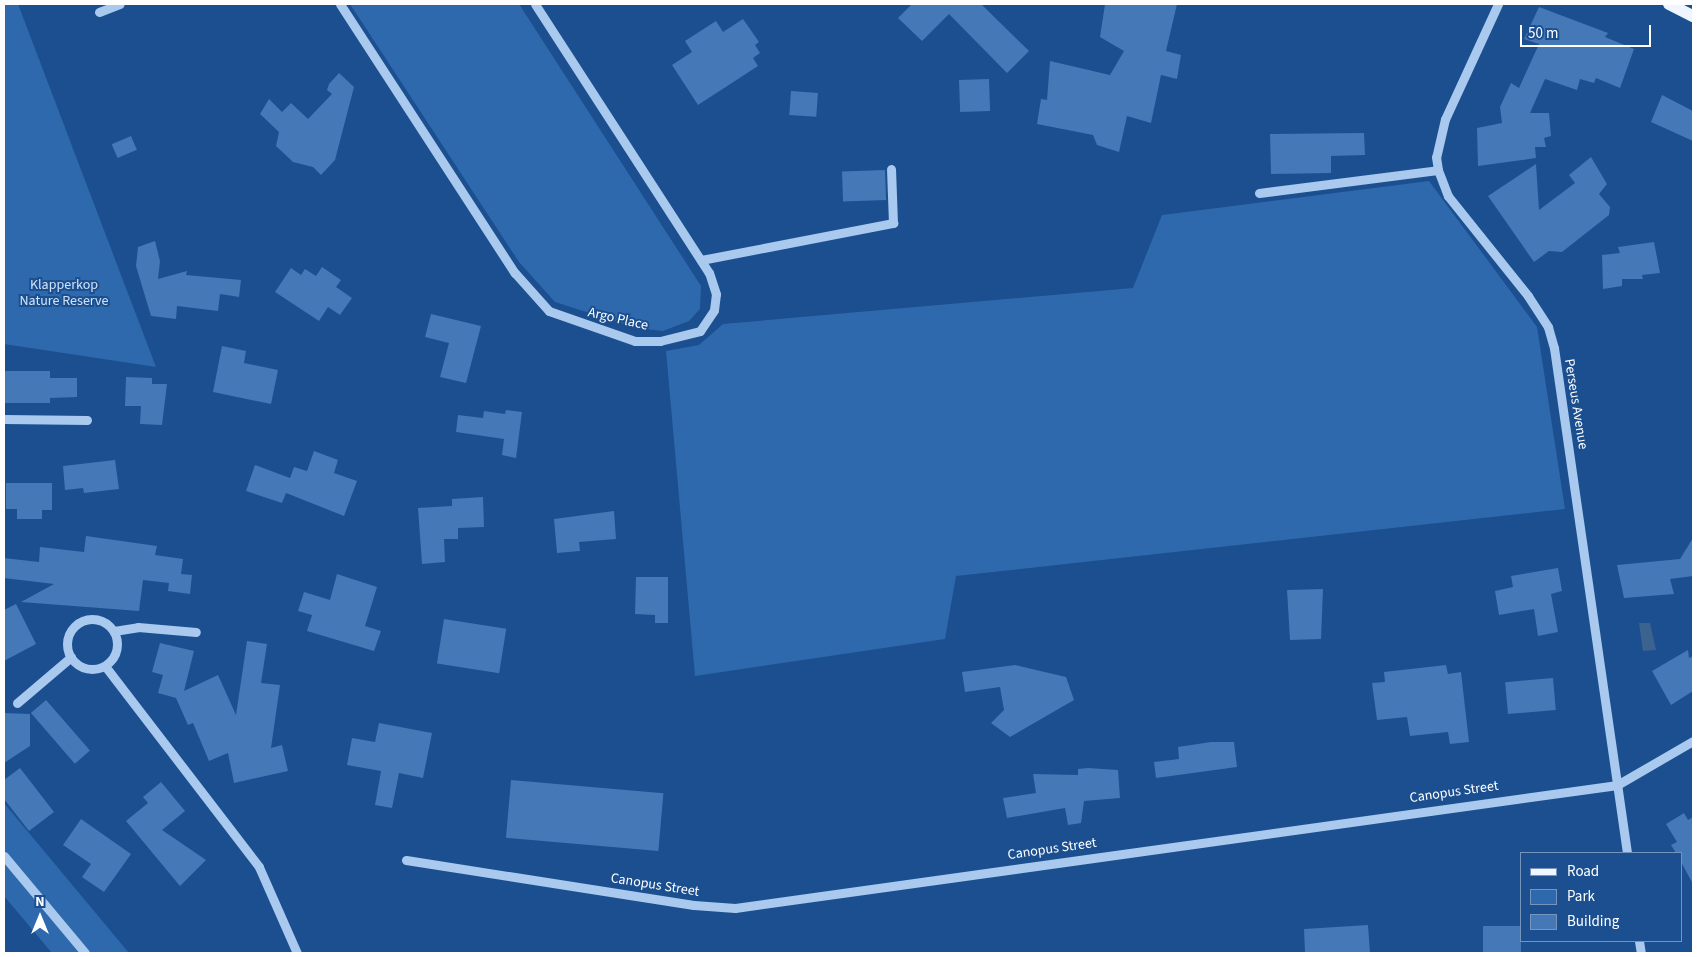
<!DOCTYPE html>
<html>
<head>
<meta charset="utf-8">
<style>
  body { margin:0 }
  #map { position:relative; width:1697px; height:957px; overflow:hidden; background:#1b4f8f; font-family:"Source Sans 3",sans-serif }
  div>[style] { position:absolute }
  .green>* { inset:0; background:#2e69ad }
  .water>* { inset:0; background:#3c6290 }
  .building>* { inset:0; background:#4478b7; transform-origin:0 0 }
  .minor>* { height:9px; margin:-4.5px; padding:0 4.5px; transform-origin:4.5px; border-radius:4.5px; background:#a9c9ee }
  .minor>.ring { margin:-4.5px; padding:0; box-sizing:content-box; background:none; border:9px solid #a9c9ee; border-radius:50% }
  .major>* { height:12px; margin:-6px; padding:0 6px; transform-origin:6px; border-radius:6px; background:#f0f6ff }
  span { translate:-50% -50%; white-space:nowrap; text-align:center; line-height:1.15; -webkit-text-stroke:4px #1b4f8f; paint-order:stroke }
  .park-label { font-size:14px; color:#cfe3fa }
  .street-label { font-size:14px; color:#fff }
  .frame { position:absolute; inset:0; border:5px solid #fff; pointer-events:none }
  .legend { position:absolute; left:1520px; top:852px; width:162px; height:90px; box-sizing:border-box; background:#1b4f8f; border:1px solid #7695bc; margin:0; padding:6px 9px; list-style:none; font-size:15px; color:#fff }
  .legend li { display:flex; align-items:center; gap:10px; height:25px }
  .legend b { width:25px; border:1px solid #7695bc }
  .north { position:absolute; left:15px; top:892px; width:50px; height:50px; -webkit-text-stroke:4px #1b4f8f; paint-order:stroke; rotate:0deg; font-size:14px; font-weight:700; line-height:20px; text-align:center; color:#fff }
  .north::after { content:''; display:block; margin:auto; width:18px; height:22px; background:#fff; clip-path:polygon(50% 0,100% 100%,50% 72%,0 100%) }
  .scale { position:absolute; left:1520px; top:25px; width:131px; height:22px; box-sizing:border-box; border:2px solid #fff; border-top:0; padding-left:6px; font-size:15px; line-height:18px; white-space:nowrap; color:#fff; -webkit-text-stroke:4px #1b4f8f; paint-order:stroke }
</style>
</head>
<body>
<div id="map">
  <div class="green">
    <div style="clip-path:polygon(4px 4px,18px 4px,156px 367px,4px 344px)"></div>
    <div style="clip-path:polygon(350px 4px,519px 4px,701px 286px,700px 309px,689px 321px,663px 331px,637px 328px,555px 302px,519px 262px)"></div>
    <div style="clip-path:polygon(1429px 181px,1537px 327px,1565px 509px,956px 576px,945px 639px,695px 676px,666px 351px,699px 345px,723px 324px,1133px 288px,1162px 215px)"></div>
    <div style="clip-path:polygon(4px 803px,129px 953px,52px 953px,4px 896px)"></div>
  </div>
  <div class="water">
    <div style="clip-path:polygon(1639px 623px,1650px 623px,1656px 650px,1643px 651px)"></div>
  </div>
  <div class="building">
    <div style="clip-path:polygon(912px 4px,981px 4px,1029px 51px,1007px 73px,949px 14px,922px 41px,898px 18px)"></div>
    <div style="clip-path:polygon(1105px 4px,1177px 4px,1166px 51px,1181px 55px,1177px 79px,1161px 75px,1151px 123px,1127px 116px,1119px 152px,1097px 145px,1093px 135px,1037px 124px,1041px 99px,1047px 100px,1050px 61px,1110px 75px,1124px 51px,1100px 37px)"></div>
    <div style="clip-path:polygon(1539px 7px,1608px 33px,1605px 37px,1634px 49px,1620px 88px,1596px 78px,1594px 83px,1580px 79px,1577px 90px,1545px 79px,1530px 113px,1549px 113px,1551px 136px,1544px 138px,1546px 147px,1535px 147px,1536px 158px,1478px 166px,1477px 128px,1502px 123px,1500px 107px,1511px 83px,1519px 88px,1539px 44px,1524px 39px)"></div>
    <div style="clip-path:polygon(743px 19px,759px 42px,755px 45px,760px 53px,753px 58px,758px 66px,698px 105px,672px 65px,692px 52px,685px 41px,716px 21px,723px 32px)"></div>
    <div style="clip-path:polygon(339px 73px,354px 87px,335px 160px,321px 175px,313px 167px,293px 162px,276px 146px,279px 132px,260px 114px,269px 99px,282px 112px,291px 103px,308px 119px,332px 94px,327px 90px,329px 84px)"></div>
    <div style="left:989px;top:79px;width:32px;height:30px;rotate:88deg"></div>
    <div style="left:791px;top:91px;width:27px;height:24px;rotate:4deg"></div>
    <div style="clip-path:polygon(1662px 95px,1693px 111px,1693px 141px,1651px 122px)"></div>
    <div style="clip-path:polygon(1364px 133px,1365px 155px,1331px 156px,1331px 173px,1271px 174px,1270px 134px)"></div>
    <div style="left:131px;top:136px;width:15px;height:21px;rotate:67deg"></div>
    <div style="clip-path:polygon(1591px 157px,1607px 184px,1599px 194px,1610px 207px,1609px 215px,1562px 252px,1549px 251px,1534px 262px,1488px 196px,1536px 164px,1539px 210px,1575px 183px,1569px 175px)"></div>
    <div style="left:885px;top:170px;width:30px;height:43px;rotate:88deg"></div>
    <div style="clip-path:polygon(155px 241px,160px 261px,158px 279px,187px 271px,186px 275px,241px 280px,239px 297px,220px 294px,218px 311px,177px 306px,176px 319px,151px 316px,136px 266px,138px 247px)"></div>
    <div style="clip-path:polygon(1654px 242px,1660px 273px,1642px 275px,1643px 279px,1622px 279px,1622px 286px,1603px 289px,1602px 255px,1620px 253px,1618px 247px)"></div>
    <div style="clip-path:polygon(322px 267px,341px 280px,336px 287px,352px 298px,340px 315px,328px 307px,319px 321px,275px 292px,291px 268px,301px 275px,305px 269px,316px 276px)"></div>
    <div style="clip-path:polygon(431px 314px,481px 326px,466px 383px,440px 377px,449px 343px,425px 337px)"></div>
    <div style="clip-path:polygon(222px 346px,246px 351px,244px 363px,278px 370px,271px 404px,213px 392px)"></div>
    <div style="clip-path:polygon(4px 371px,50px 371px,50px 378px,77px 378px,77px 397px,50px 398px,50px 403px,4px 403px)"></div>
    <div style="clip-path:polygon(126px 377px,152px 378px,152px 384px,167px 384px,162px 425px,140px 424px,141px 406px,125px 406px)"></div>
    <div style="clip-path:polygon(506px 410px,522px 412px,516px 458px,502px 455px,504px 439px,456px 432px,458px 415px,483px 418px,484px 411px,505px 414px)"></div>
    <div style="clip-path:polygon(314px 451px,338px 460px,334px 473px,357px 481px,344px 516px,286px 493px,282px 503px,246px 491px,255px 465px,290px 478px,294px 467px,307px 471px)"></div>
    <div style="clip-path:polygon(115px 460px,119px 489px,84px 493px,83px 488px,65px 490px,63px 466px)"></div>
    <div style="clip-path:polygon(6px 483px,52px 483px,52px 510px,42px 510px,42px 519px,17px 519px,17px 509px,6px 509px)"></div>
    <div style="clip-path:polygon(483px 497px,484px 527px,458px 528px,458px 539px,444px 539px,445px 562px,422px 564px,418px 508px,452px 506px,452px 499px)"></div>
    <div style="clip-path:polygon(614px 511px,616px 539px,579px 542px,580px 551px,557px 553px,554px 519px)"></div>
    <div style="clip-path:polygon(86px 536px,157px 546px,155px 555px,183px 559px,181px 574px,192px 575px,190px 594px,168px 591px,169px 583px,143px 580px,139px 611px,21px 602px,54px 584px,4px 578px,4px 558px,39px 562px,40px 547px,84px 552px)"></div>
    <div style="clip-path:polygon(1693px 538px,1693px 576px,1670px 579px,1674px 594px,1624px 598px,1617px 565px,1680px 559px)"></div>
    <div style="clip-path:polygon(1558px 568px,1562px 591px,1551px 594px,1558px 632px,1538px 636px,1534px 609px,1499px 615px,1495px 591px,1513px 587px,1511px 576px)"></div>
    <div style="clip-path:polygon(337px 574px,377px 587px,365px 626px,381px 631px,374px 651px,307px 631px,312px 615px,298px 611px,304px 592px,330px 600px)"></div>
    <div style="clip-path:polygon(636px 577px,668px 577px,668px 623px,655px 623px,655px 615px,635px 614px)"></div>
    <div style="clip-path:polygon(1323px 589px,1321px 639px,1290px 640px,1287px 590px)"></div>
    <div style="clip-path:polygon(16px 604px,36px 644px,4px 661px,4px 610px)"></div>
    <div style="left:444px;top:619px;width:63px;height:45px;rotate:9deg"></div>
    <div style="clip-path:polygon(247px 641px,267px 644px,261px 683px,280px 685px,271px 748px,282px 745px,288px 771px,234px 783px,228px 753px,209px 761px,193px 723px,188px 725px,176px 698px,158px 693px,163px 675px,152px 672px,160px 643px,194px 651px,184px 691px,218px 675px,236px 715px)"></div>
    <div style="clip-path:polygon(1688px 650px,1689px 658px,1693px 656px,1693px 691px,1671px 705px,1652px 671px)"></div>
    <div style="clip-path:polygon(1015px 665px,1066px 677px,1074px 700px,1010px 737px,991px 723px,1004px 710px,1000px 687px,965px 692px,962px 672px)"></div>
    <div style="clip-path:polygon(1446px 665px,1448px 674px,1461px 672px,1469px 742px,1450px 744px,1448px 732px,1410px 736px,1407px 717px,1377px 720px,1372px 683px,1385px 682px,1384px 672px)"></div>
    <div style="left:1553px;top:678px;width:32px;height:48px;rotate:85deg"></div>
    <div style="left:46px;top:700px;width:67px;height:20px;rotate:49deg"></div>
    <div style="clip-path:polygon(4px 713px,30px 714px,30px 746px,4px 763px)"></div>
    <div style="clip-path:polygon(379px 723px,432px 733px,423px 778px,399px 773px,392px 808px,375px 805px,381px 771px,347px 765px,352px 738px,375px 742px)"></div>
    <div style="clip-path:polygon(1211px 742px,1234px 742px,1237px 767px,1156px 778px,1154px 762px,1179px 759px,1178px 747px)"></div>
    <div style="clip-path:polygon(20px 768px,54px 812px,29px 831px,4px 799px,4px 780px)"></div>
    <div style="clip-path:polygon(1088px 768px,1118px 770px,1120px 798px,1084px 801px,1081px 823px,1068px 825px,1065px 808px,1007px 818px,1003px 798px,1036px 793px,1033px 774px,1078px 775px,1078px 769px)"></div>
    <div style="left:511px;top:780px;width:153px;height:58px;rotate:5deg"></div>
    <div style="clip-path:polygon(161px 782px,185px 811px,162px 830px,206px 860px,180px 886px,126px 821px,148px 803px,143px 797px)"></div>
    <div style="clip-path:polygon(1684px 813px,1688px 820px,1693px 817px,1693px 884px,1681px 862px,1681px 853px,1676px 853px,1671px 845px,1677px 842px,1666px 824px)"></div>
    <div style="clip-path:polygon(81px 819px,131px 854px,104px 892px,82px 877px,91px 864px,63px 845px)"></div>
    <div style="clip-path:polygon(1368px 925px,1370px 953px,1305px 953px,1304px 929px)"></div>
    <div style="left:1483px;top:926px;width:38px;height:27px"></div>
  </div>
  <div class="minor">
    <div style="left:340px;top:4px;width:321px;rotate:57deg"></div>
    <div style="left:515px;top:273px;width:51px;rotate:48.2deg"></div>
    <div style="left:549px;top:311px;width:91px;rotate:19.2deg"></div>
    <div style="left:635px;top:341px;width:25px"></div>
    <div style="left:660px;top:341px;width:41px;rotate:-14deg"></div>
    <div style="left:700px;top:331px;width:25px;rotate:-56deg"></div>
    <div style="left:714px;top:310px;width:16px;rotate:-83deg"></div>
    <div style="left:716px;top:294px;width:22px;rotate:-108deg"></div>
    <div style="left:709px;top:273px;width:320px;rotate:-122.9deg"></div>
    <div style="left:1498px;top:4px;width:127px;rotate:114.7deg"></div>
    <div style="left:1445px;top:119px;width:39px;rotate:103deg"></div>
    <div style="left:1436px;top:157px;width:13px;rotate:81deg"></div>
    <div style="left:1438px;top:170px;width:28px;rotate:69deg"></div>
    <div style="left:1448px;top:196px;width:128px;rotate:51.3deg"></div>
    <div style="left:1528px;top:296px;width:37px;rotate:57deg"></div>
    <div style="left:1548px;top:327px;width:22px;rotate:74deg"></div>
    <div style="left:1554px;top:348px;width:510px;rotate:81.77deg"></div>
    <div style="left:99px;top:12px;width:22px;rotate:-21deg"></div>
    <div style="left:1259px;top:193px;width:180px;rotate:-7.3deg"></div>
    <div style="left:701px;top:260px;width:196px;rotate:-10.9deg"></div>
    <div style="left:893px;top:223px;width:54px;rotate:-92.1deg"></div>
    <div style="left:4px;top:419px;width:83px;rotate:0.7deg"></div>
    <div class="ring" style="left:67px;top:619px;width:41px;height:41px"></div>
    <div style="left:114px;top:631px;width:24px;rotate:-9deg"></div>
    <div style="left:138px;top:627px;width:58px;rotate:4.9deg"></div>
    <div style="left:105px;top:666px;width:253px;rotate:52.5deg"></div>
    <div style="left:259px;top:867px;width:94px;rotate:66.2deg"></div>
    <div style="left:17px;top:703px;width:71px;rotate:-40.4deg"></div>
    <div style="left:4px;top:856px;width:126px;rotate:50.1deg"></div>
    <div style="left:406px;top:860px;width:291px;rotate:8.9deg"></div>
    <div style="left:694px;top:905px;width:41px;rotate:4.2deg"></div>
    <div style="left:735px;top:908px;width:891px;rotate:-7.94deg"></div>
    <div style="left:1617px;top:785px;width:88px;rotate:-30.1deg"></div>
    <div style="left:1639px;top:941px;width:12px;rotate:81deg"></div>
  </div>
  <div class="major">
    <div style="left:1669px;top:4px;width:27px;rotate:27deg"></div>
  </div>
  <div class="park-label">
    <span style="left:64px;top:293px">Klapperkop<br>Nature Reserve</span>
  </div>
  <div class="street-label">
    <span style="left:618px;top:319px;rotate:13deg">Argo Place</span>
    <span style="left:1576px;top:404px;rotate:81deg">Perseus Avenue</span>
    <span style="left:1454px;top:792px;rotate:-8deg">Canopus Street</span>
    <span style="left:1052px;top:849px;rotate:-8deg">Canopus Street</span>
    <span style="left:655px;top:885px;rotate:9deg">Canopus Street</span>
  </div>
  <div class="frame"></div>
  <ul class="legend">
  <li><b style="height:6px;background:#f0f6ff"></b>Road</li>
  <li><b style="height:14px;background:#2e69ad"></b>Park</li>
  <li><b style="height:14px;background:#4478b7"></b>Building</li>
  </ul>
  <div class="north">N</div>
  <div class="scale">50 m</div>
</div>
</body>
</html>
